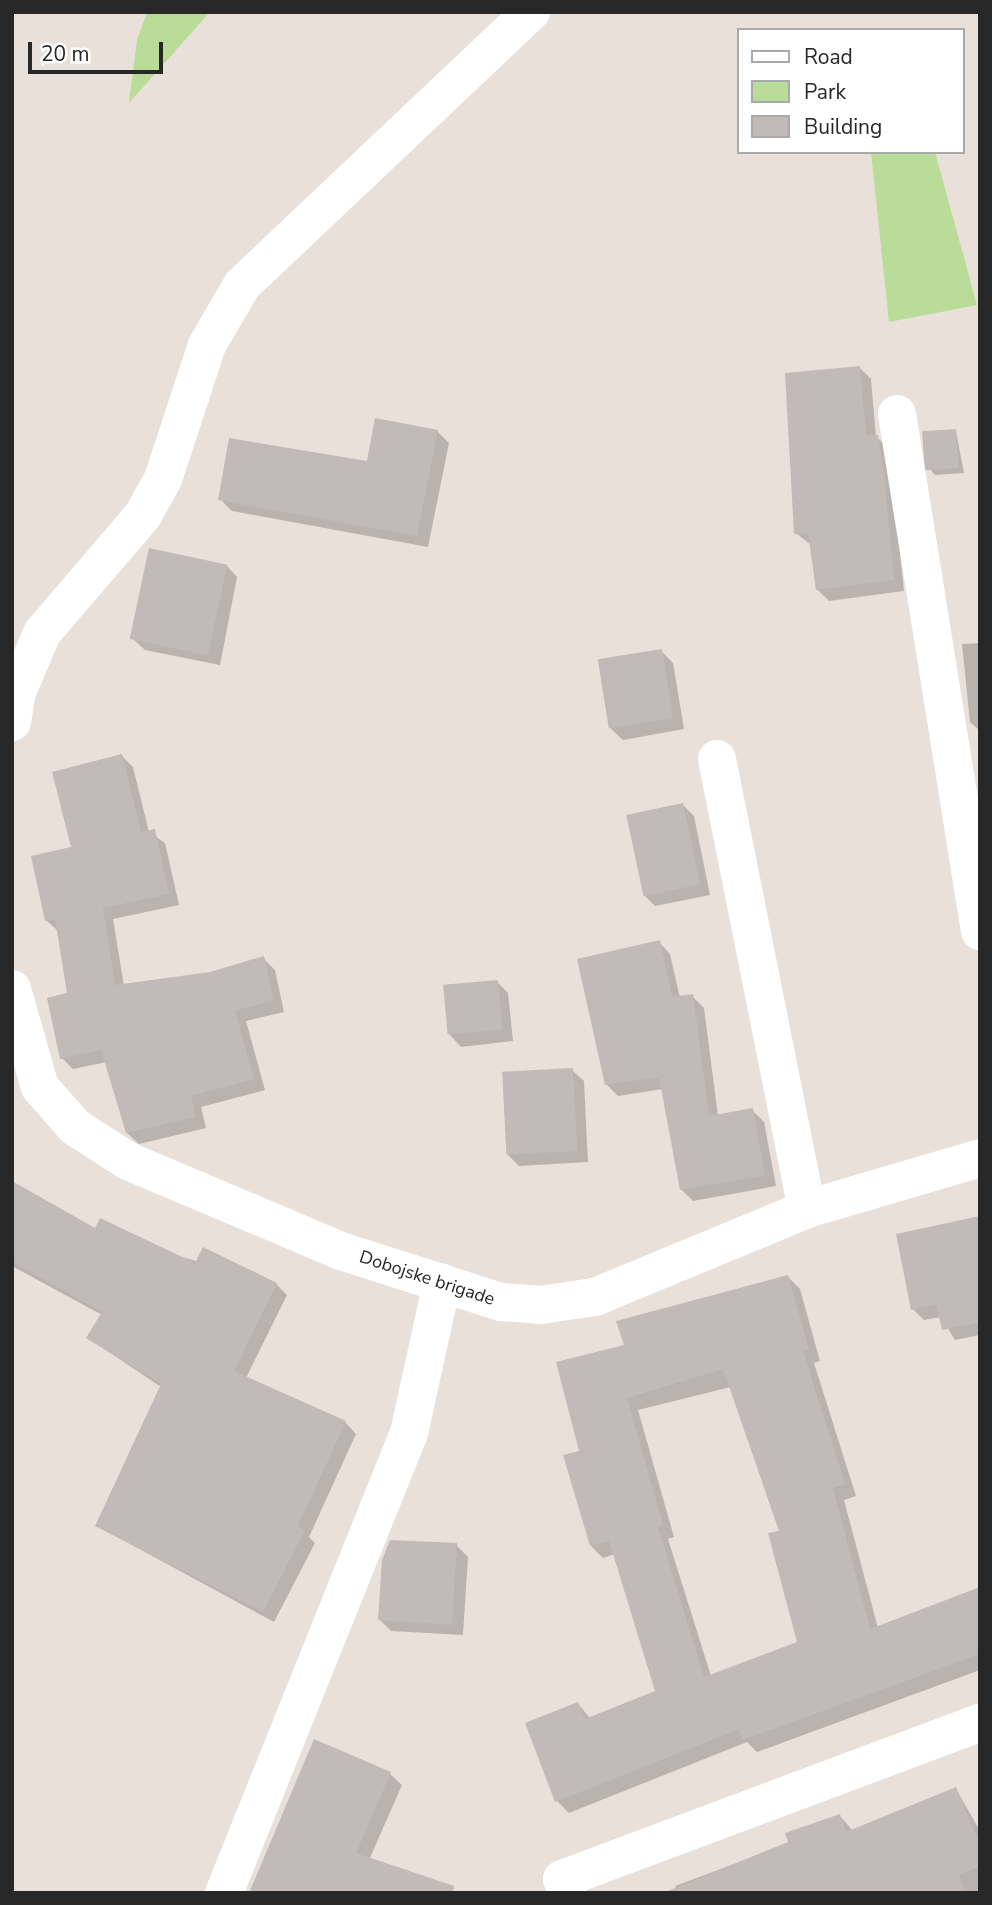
<!DOCTYPE html>
<html>
<head>
<meta charset="utf-8">
<style>
  body { margin:0 }
  #map { position:relative; width:992px; height:1905px; overflow:hidden; background:#e9e0d9; font-family:"Nunito Sans",sans-serif }
  div>[style] { position:absolute }
  .green>* { inset:0; background:#b9dc99 }
  .shadow>* { inset:0; background:#0003 }
  .building>* { inset:0; background:#c1bab6; transform-origin:0 0 }
  .minor>* { height:38px; margin:-19px; padding:0 19px; transform-origin:19px; border-radius:19px; background:#fff }
  span { translate:-50% -50%; white-space:nowrap; text-align:center; line-height:1.15; -webkit-text-stroke:5px #fff; paint-order:stroke }
  .street-label { font-size:18px; color:#272727 }
  .frame { position:absolute; inset:0; border:14px solid #272727; pointer-events:none }
  .legend { position:absolute; left:737px; top:28px; width:228px; height:126px; box-sizing:border-box; background:#fff; border:2px solid #a9a9a9; margin:0; padding:9px 12px; list-style:none; font-size:21px; color:#272727 }
  .legend li { display:flex; align-items:center; gap:14px; height:35px }
  .legend b { width:35px; border:2px solid #a9a9a9 }
  .scale { position:absolute; left:28px; top:42px; width:135px; height:32px; box-sizing:border-box; border:4px solid #272727; border-top:0; padding-left:9px; font-size:21px; line-height:24px; white-space:nowrap; color:#272727; -webkit-text-stroke:5px #fff; paint-order:stroke }
</style>
</head>
<body>
<div id="map">
  <div class="green">
    <div style="clip-path:polygon(147px 12px,210px 12px,129px 103px,137px 40px)"></div>
    <div style="clip-path:polygon(871px 152px,935px 152px,977px 305px,889px 322px)"></div>
  </div>
  <div class="shadow">
    <div style="clip-path:polygon(859px 367px,871px 379px,876px 437px,889px 448px,904px 591px,829px 601px,817px 589px,811px 545px,796px 533px)"></div>
    <div style="clip-path:polygon(437px 431px,449px 443px,428px 547px,232px 511px,220px 499px,368px 463px)"></div>
    <div style="clip-path:polygon(956px 431px,964px 473px,935px 475px,930px 469px)"></div>
    <div style="clip-path:polygon(226px 565px,237px 577px,220px 665px,145px 650px,133px 639px)"></div>
    <div style="clip-path:polygon(980px 643px,980px 731px,970px 722px,962px 644px)"></div>
    <div style="clip-path:polygon(661px 651px,673px 663px,684px 729px,623px 740px,611px 729px)"></div>
    <div style="clip-path:polygon(122px 756px,133px 767px,149px 832px,165px 843px,179px 905px,113px 919px,124px 986px,211px 974px,263px 958px,275px 970px,284px 1012px,246px 1021px,265px 1090px,201px 1107px,206px 1128px,139px 1144px,127px 1133px,107px 1062px,73px 1069px,62px 1058px,69px 995px,58px 931px,46px 920px,73px 849px)"></div>
    <div style="clip-path:polygon(683px 805px,694px 816px,710px 895px,655px 906px,644px 895px)"></div>
    <div style="clip-path:polygon(659px 942px,670px 954px,680px 998px,692px 996px,704px 1008px,718px 1116px,752px 1110px,764px 1122px,776px 1186px,693px 1201px,682px 1190px,663px 1089px,618px 1096px,606px 1084px)"></div>
    <div style="clip-path:polygon(497px 982px,508px 993px,513px 1041px,461px 1047px,450px 1035px)"></div>
    <div style="clip-path:polygon(572px 1070px,584px 1081px,588px 1162px,519px 1166px,507px 1154px)"></div>
    <div style="clip-path:polygon(12px 1208px,276px 1284px,287px 1295px,246px 1378px,345px 1422px,356px 1434px,309px 1537px,315px 1543px,274px 1622px,97px 1526px,161px 1387px,88px 1338px,102px 1315px,12px 1266px)"></div>
    <div style="clip-path:polygon(980px 1218px,980px 1335px,955px 1340px,941px 1317px,924px 1320px,913px 1309px)"></div>
    <div style="clip-path:polygon(evenodd,788px 1277px,800px 1289px,820px 1361px,814px 1363px,856px 1496px,844px 1500px,878px 1628px,980px 1589px,980px 1670px,757px 1752px,747px 1742px,569px 1813px,557px 1801px,578px 1704px,591px 1719px,657px 1692px,615px 1554px,603px 1558px,591px 1546px,581px 1452px,626px 1347px,788px 1277px,735px 1386px,781px 1532px,800px 1643px,711px 1676px,668px 1539px,674px 1537px,638px 1410px,735px 1386px)"></div>
    <div style="clip-path:polygon(456px 1545px,468px 1557px,463px 1635px,391px 1631px,380px 1620px)"></div>
    <div style="clip-path:polygon(314px 1741px,390px 1774px,402px 1785px,369px 1860px,251px 1893px)"></div>
    <div style="clip-path:polygon(956px 1789px,980px 1831px,980px 1893px,678px 1893px,675px 1886px,790px 1843px,840px 1816px,853px 1831px)"></div>
  </div>
  <div class="building">
    <div style="clip-path:polygon(860px 366px,866px 435px,878px 435px,884px 474px,894px 580px,816px 590px,808px 533px,794px 534px,785px 373px)"></div>
    <div style="clip-path:polygon(375px 418px,438px 430px,417px 536px,218px 500px,229px 438px,367px 461px)"></div>
    <div style="left:956px;top:429px;width:39px;height:34px;rotate:86deg"></div>
    <div style="left:149px;top:548px;width:80px;height:93px;rotate:12deg"></div>
    <div style="left:662px;top:649px;width:70px;height:65px;rotate:81deg"></div>
    <div style="clip-path:polygon(122px 754px,141px 832px,155px 829px,169px 894px,103px 908px,115px 985px,210px 972px,264px 956px,274px 1001px,235px 1010px,254px 1079px,191px 1096px,196px 1117px,126px 1133px,101px 1050px,60px 1059px,47px 998px,67px 993px,55px 919px,45px 921px,31px 856px,71px 847px,52px 772px)"></div>
    <div style="left:683px;top:803px;width:83px;height:58px;rotate:78deg"></div>
    <div style="clip-path:polygon(660px 940px,672px 997px,693px 994px,709px 1116px,753px 1108px,765px 1175px,680px 1190px,659px 1077px,605px 1085px,577px 959px)"></div>
    <div style="left:498px;top:980px;width:50px;height:55px;rotate:85deg"></div>
    <div style="left:573px;top:1068px;width:83px;height:71px;rotate:87deg"></div>
    <div style="clip-path:polygon(12px 1181px,95px 1228px,100px 1218px,195px 1263px,203px 1247px,277px 1283px,234px 1371px,346px 1421px,298px 1526px,305px 1530px,263px 1612px,95px 1526px,161px 1384px,86px 1338px,102px 1312px,12px 1262px)"></div>
    <div style="clip-path:polygon(980px 1216px,980px 1322px,942px 1330px,936px 1304px,911px 1310px,896px 1234px)"></div>
    <div style="clip-path:polygon(evenodd,788px 1275px,809px 1349px,803px 1351px,845px 1484px,833px 1488px,870px 1629px,980px 1587px,980px 1654px,743px 1740px,739px 1729px,555px 1802px,525px 1723px,578px 1702px,585px 1719px,655px 1691px,609px 1541px,590px 1546px,563px 1455px,579px 1451px,556px 1362px,624px 1345px,616px 1321px,788px 1275px,723px 1369px,779px 1531px,768px 1533px,797px 1642px,704px 1677px,658px 1527px,663px 1525px,627px 1398px,723px 1369px)"></div>
    <div style="clip-path:polygon(390px 1540px,457px 1543px,452px 1625px,378px 1620px,382px 1560px)"></div>
    <div style="clip-path:polygon(314px 1739px,391px 1772px,356px 1853px,454px 1886px,453px 1893px,249px 1893px)"></div>
    <div style="clip-path:polygon(956px 1787px,980px 1845px,980px 1866px,959px 1875px,965px 1893px,663px 1893px,788px 1842px,785px 1833px,840px 1814px,846px 1832px)"></div>
  </div>
  <div class="minor">
    <div style="left:897px;top:414px;width:524px;rotate:80.88deg"></div>
    <div style="left:12px;top:722px;width:30px;rotate:-81deg"></div>
    <div style="left:17px;top:692px;width:64px;rotate:-67deg"></div>
    <div style="left:42px;top:633px;width:155px;rotate:-49.4deg"></div>
    <div style="left:143px;top:515px;width:41px;rotate:-60.9deg"></div>
    <div style="left:163px;top:479px;width:141px;rotate:-71.8deg"></div>
    <div style="left:207px;top:345px;width:69px;rotate:-59.7deg"></div>
    <div style="left:242px;top:285px;width:398px;rotate:-43.4deg"></div>
    <div style="left:717px;top:759px;width:459px;rotate:78.7deg"></div>
    <div style="left:12px;top:989px;width:102px;rotate:74.1deg"></div>
    <div style="left:40px;top:1087px;width:53px;rotate:48.8deg"></div>
    <div style="left:75px;top:1127px;width:63px;rotate:32.7deg"></div>
    <div style="left:128px;top:1161px;width:231px;rotate:22.9deg"></div>
    <div style="left:341px;top:1251px;width:168px;rotate:17.7deg"></div>
    <div style="left:501px;top:1302px;width:39px;rotate:4deg"></div>
    <div style="left:540px;top:1305px;width:56px;rotate:-8.3deg"></div>
    <div style="left:595px;top:1297px;width:230px;rotate:-22.5deg"></div>
    <div style="left:807px;top:1209px;width:180px;rotate:-16.4deg"></div>
    <div style="left:224px;top:1893px;width:496px;rotate:-68.1deg"></div>
    <div style="left:409px;top:1433px;width:154px;rotate:-77.6deg"></div>
    <div style="left:568px;top:1893px;width:15px;rotate:-113deg"></div>
    <div style="left:562px;top:1879px;width:446px;rotate:-20.5deg"></div>
  </div>
  <div class="street-label">
    <span style="left:427px;top:1278px;rotate:18deg">Dobojske brigade</span>
  </div>
  <div class="frame"></div>
  <ul class="legend">
  <li><b style="height:9px;background:#fff"></b>Road</li>
  <li><b style="height:19px;background:#b9dc99"></b>Park</li>
  <li><b style="height:19px;background:#c1bab6"></b>Building</li>
  </ul>
  <div class="scale">20 m</div>
</div>
</body>
</html>
